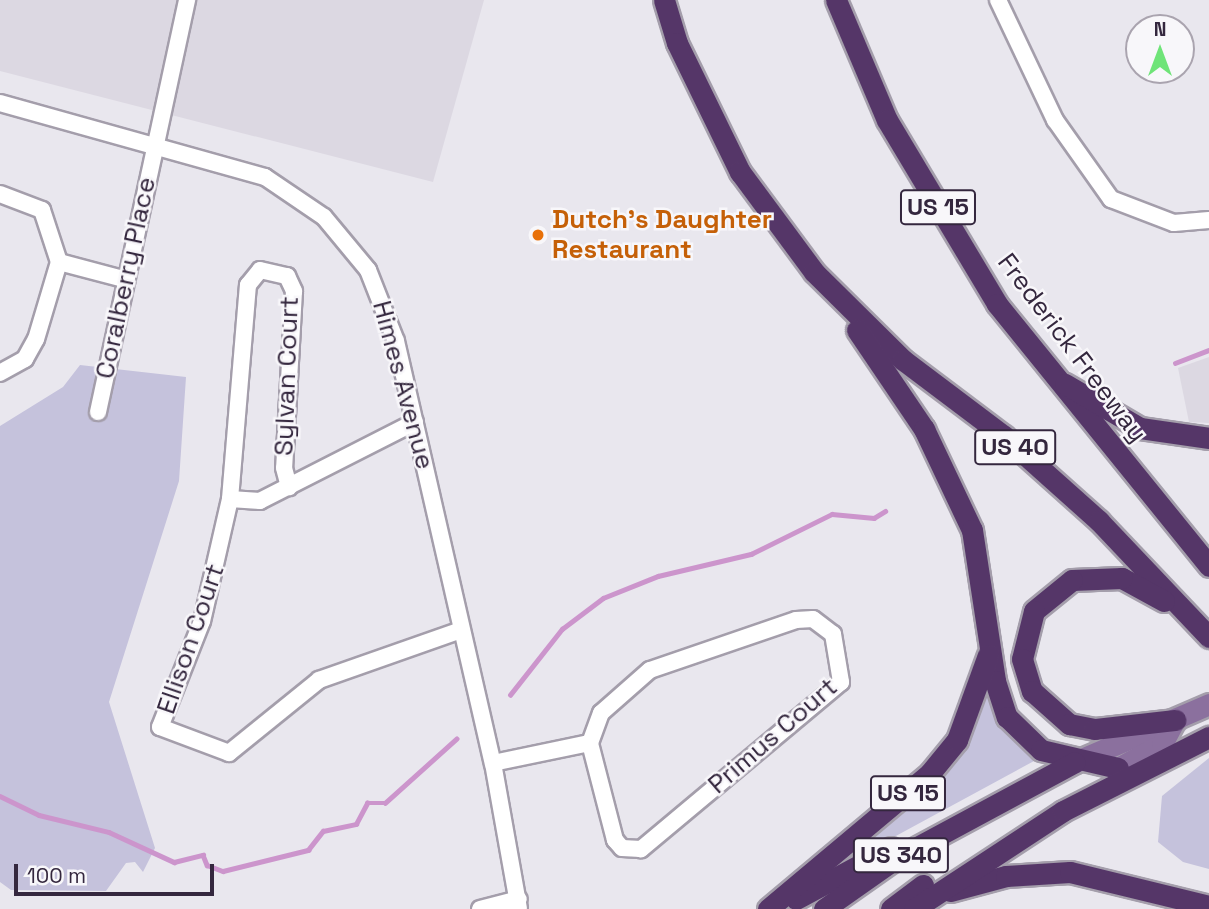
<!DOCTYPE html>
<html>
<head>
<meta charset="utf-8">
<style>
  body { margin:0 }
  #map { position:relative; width:1209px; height:909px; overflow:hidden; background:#e9e7ee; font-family:"Space Grotesk",sans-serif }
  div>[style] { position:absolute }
  .built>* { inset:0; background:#dcd8e2 }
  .green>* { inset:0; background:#c5c2dc }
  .stream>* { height:4.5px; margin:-2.25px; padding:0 2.25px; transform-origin:2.25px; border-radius:2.25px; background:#cc95cc }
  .roads { filter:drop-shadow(2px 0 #a49eab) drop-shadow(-2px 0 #a49eab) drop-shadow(0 2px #a49eab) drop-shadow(0 -2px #a49eab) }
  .minor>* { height:16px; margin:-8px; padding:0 8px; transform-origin:8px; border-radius:8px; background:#fff }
  .major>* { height:21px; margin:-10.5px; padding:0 10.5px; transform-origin:10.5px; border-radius:10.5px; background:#8b709e }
  .highway>* { height:21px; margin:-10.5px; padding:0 10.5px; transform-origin:10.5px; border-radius:10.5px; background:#553668 }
  .dots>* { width:19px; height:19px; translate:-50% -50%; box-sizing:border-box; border:4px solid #f8f7fa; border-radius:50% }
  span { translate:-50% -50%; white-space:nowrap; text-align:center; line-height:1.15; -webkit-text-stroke:5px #f8f7fa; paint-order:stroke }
  .shield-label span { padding:2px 5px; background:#f8f7fa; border:2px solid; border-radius:5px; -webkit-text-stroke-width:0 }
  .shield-label { font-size:24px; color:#34273e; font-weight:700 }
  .food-label { font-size:26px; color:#c56008; font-weight:700 }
  .left { translate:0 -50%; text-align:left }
  .street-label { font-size:26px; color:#34273e }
  .north { position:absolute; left:1125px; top:14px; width:70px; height:70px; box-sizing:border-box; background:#f8f7fa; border:2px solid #aaa4af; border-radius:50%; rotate:0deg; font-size:19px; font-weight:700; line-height:28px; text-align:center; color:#34273e }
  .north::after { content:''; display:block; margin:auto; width:24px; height:32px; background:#6fe478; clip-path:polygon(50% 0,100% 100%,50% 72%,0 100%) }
  .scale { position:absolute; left:14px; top:864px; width:200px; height:32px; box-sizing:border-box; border:4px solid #34273e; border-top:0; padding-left:9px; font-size:21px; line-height:24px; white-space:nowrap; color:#34273e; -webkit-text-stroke:5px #f8f7fa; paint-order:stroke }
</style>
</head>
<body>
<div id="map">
  <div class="built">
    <div style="clip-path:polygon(0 0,484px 0,433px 182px,0 71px)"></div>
    <div style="clip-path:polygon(1209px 357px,1209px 423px,1189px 422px,1178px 368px)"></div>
  </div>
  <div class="green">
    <div style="clip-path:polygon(80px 365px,186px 377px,179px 481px,109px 702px,155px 848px,143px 872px,135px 862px,126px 863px,106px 891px,11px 890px,0 882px,0 426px,63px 387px)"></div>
    <div style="clip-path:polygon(986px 690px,1003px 727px,1034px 761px,811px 882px,867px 836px)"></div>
    <div style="clip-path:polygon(1209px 758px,1209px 869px,1183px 862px,1158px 842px,1162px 796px)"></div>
  </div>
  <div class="stream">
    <div style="left:1175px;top:363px;width:36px;rotate:-21deg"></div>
    <div style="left:510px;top:695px;width:84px;rotate:-51.8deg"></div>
    <div style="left:562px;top:629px;width:51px;rotate:-37.1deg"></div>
    <div style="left:603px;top:598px;width:59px;rotate:-21.8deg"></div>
    <div style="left:658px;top:576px;width:96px;rotate:-13.3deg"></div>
    <div style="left:751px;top:554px;width:90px;rotate:-26.3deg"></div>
    <div style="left:832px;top:514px;width:42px;rotate:5.4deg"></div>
    <div style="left:874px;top:518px;width:13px;rotate:-32deg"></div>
    <div style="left:0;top:796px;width:43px;rotate:26deg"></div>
    <div style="left:39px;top:815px;width:72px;rotate:13.7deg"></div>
    <div style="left:109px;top:832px;width:72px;rotate:24.8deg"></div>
    <div style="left:174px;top:862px;width:30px;rotate:-14deg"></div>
    <div style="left:203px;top:855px;width:11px;rotate:68deg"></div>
    <div style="left:207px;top:865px;width:17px;rotate:21deg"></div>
    <div style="left:223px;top:871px;width:88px;rotate:-13.9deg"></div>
    <div style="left:308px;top:850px;width:24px;rotate:-52deg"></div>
    <div style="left:323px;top:831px;width:34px;rotate:-12deg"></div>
    <div style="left:356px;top:824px;width:24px;rotate:-62deg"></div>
    <div style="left:367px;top:803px;width:18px"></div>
    <div style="left:385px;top:803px;width:96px;rotate:-42deg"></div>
  </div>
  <div class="roads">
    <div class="minor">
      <div style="left:998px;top:0;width:133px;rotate:64.6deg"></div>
      <div style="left:1055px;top:120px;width:97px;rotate:54.7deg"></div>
      <div style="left:1111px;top:199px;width:67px;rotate:20.9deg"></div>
      <div style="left:1174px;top:223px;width:35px;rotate:-5deg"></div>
      <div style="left:0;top:103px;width:275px;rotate:15.6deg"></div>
      <div style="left:265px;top:177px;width:71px;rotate:34.1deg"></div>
      <div style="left:324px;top:217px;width:69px;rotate:50.3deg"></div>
      <div style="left:368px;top:270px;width:76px;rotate:68.5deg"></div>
      <div style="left:396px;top:341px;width:433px;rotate:77.1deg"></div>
      <div style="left:493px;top:763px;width:148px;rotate:79.9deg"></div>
      <div style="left:0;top:194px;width:45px;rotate:20.9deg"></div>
      <div style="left:42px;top:210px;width:55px;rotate:71.9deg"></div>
      <div style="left:59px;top:262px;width:80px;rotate:106.6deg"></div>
      <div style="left:36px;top:339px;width:23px;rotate:119deg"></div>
      <div style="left:25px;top:359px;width:29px;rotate:151deg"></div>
      <div style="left:59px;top:262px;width:70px;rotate:14.8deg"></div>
      <div style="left:98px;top:412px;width:422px;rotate:-77.8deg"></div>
      <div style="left:415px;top:422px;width:174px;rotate:153deg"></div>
      <div style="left:260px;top:501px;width:30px;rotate:-176deg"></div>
      <div style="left:230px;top:499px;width:125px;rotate:102.9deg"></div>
      <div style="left:202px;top:621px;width:114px;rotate:111.6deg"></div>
      <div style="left:160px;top:727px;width:74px;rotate:20.6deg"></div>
      <div style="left:229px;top:753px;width:116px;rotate:-39deg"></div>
      <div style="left:319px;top:680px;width:151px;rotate:-19.4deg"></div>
      <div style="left:230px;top:499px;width:215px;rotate:-85.2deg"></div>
      <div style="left:248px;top:285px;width:19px;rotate:-51deg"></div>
      <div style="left:260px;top:270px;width:28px;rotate:13deg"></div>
      <div style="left:287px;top:276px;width:17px;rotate:65deg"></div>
      <div style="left:294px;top:291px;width:177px;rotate:93.2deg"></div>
      <div style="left:284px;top:468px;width:20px;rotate:75deg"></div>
      <div style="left:493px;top:763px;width:99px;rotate:-11.7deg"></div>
      <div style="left:590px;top:743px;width:32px;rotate:-70deg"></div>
      <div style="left:601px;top:713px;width:65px;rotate:-41.3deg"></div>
      <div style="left:650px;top:670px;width:154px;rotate:-18.9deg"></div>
      <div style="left:796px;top:620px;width:17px;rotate:-3deg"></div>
      <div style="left:813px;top:619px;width:25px;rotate:37deg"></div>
      <div style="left:833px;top:634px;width:49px;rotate:80.5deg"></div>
      <div style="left:841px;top:682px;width:261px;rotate:140.1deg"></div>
      <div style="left:641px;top:849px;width:19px;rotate:-177deg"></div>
      <div style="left:622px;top:848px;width:11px;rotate:-131deg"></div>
      <div style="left:615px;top:840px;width:100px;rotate:-104.5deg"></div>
      <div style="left:480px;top:909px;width:40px;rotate:-14.4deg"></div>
    </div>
    <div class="major">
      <div style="left:1075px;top:762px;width:146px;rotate:-23.4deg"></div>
      <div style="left:1118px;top:768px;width:50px;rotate:-28.6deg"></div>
      <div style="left:1162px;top:744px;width:27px;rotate:-62deg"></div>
    </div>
    <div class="highway">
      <div style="left:664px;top:0;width:45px;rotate:73.2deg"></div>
      <div style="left:677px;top:43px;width:144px;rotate:64deg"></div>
      <div style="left:740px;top:172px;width:124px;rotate:53.5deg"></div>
      <div style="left:814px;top:272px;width:125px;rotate:44.7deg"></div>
      <div style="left:903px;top:360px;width:126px;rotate:37deg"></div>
      <div style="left:1004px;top:436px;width:127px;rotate:41.8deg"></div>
      <div style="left:1099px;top:521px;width:160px;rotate:46.5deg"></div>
      <div style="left:836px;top:0;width:130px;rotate:67deg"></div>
      <div style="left:887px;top:120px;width:214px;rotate:59.1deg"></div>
      <div style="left:997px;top:304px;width:337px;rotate:51deg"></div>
      <div style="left:857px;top:330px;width:120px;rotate:55.9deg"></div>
      <div style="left:924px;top:429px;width:112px;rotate:64.6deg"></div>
      <div style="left:972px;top:530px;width:153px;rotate:81.3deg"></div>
      <div style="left:995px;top:681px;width:38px;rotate:72deg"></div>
      <div style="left:1007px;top:717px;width:47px;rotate:44.1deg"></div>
      <div style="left:1041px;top:750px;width:79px;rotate:13.2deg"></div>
      <div style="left:1065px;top:384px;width:87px;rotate:30.4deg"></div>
      <div style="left:1140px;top:428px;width:70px;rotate:8.2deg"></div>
      <div style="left:1164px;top:601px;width:48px;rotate:-151.3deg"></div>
      <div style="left:1122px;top:578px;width:50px;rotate:177.7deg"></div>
      <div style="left:1072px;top:580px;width:49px;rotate:140.8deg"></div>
      <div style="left:1034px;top:611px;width:49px;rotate:104deg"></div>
      <div style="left:1022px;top:659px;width:34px;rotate:73deg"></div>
      <div style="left:1032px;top:691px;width:50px;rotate:41.7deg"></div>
      <div style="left:1069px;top:724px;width:26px;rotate:11deg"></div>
      <div style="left:1095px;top:729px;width:81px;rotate:-6.4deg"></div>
      <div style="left:950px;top:891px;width:58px;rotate:-15deg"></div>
      <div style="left:1006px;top:876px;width:64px;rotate:-3.6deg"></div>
      <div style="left:1070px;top:872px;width:143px;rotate:13.7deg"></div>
      <div style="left:796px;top:899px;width:108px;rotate:-28.2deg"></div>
      <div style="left:768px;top:909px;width:212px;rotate:-40deg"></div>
      <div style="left:930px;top:773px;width:43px;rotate:-50.7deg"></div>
      <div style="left:957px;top:740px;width:90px;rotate:-70deg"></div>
      <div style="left:824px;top:909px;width:87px;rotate:-35.2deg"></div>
      <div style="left:895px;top:859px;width:204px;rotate:-28.3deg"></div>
      <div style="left:891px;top:909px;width:40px;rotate:-37deg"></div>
      <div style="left:914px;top:909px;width:178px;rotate:-33.3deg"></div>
      <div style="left:1063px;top:811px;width:164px;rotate:-26.9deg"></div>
    </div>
  </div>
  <div class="dots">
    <div style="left:538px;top:235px;background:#e8710a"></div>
  </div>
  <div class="shield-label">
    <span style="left:938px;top:207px">US 15</span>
    <span style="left:1015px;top:447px">US 40</span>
    <span style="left:908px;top:793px">US 15</span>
    <span style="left:901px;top:855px">US 340</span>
  </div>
  <div class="food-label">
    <span class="left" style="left:552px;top:235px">Dutch's Daughter<br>Restaurant</span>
  </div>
  <div class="street-label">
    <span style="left:126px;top:278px;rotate:-78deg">Coralberry Place</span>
    <span style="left:1072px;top:348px;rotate:53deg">Frederick Freeway</span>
    <span style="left:287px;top:376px;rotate:-88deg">Sylvan Court</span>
    <span style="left:403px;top:385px;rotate:75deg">Himes Avenue</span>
    <span style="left:191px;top:639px;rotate:-71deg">Ellison Court</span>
    <span style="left:773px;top:736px;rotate:-41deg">Primus Court</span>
  </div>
  <div class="north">N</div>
  <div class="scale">100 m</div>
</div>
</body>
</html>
